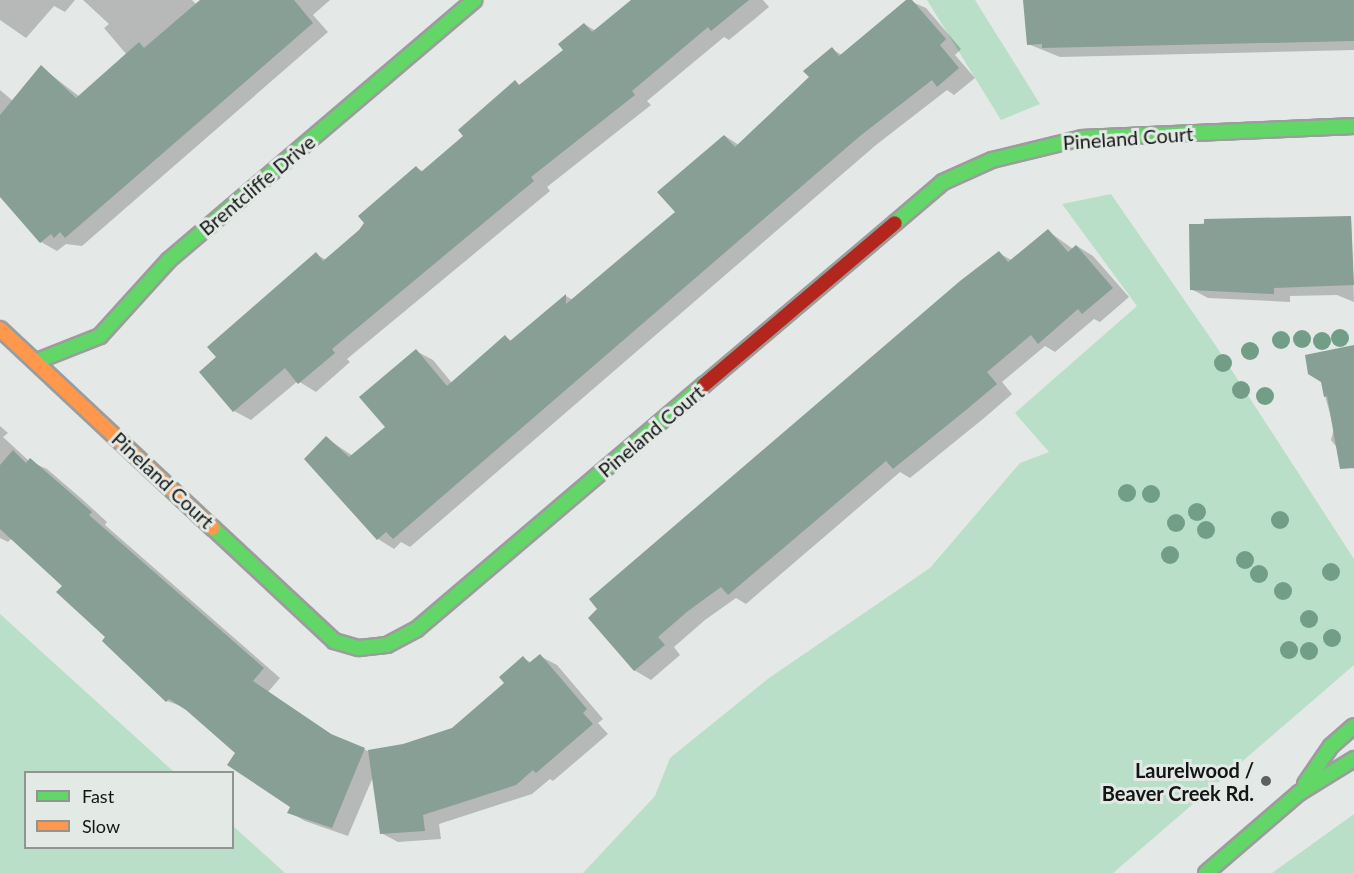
<!DOCTYPE html>
<html>
<head>
<meta charset="utf-8">
<style>
  body { margin:0 }
  #map { position:relative; width:1354px; height:873px; overflow:hidden; background:#e4e8e6; font-family:Lato,sans-serif }
  div>[style] { position:absolute }
  .green>* { inset:0; background:#b9dfc8 }
  .shadow>* { inset:0; background:#0003 }
  .building>* { inset:0; background:#879f94 }
  .roads { filter:drop-shadow(2px 0 #9a9d9b) drop-shadow(-2px 0 #9a9d9b) drop-shadow(0 2px #9a9d9b) drop-shadow(0 -2px #9a9d9b) }
  .fast>* { height:14px; margin:-7px; padding:0 7px; transform-origin:7px; border-radius:7px; background:#63d668 }
  .slow>* { height:14px; margin:-7px; padding:0 7px; transform-origin:7px; border-radius:7px; background:#ff974d }
  .jam>* { height:14px; margin:-7px; padding:0 7px; transform-origin:7px; border-radius:7px; background:#b3261e }
  .trees>* { width:18px; height:18px; margin:-9px; border-radius:50%; background:#729e88 }
  .dots>* { width:16px; height:16px; translate:-50% -50%; box-sizing:border-box; border:3px solid #e3e9e5; border-radius:50% }
  span { translate:-50% -50%; white-space:nowrap; text-align:center; line-height:1.15; -webkit-text-stroke:6px #e3e9e5; paint-order:stroke }
  .street-label { font-size:20px; color:#141615 }
  .poi-label { font-size:20px; color:#141615; font-weight:700 }
  .right { translate:-100% -50%; text-align:right }
  .legend { position:absolute; left:24px; top:771px; width:210px; height:78px; box-sizing:border-box; background:#e3e9e5; border:2px solid #909592; margin:0; padding:8px 10px; list-style:none; font-size:18px; color:#141615 }
  .legend li { display:flex; align-items:center; gap:12px; height:30px }
  .legend b { width:30px; border:2px solid #909592 }
</style>
</head>
<body>
<div id="map">
  <div class="green">
    <div style="clip-path:polygon(927px 0,975px 0,1040px 104px,1001px 120px)"></div>
    <div style="clip-path:polygon(1111px 194px,1216px 346px,1354px 559px,1354px 665px,1113px 873px,583px 873px,655px 796px,670px 758px,769px 678px,930px 568px,1020px 463px,1049px 452px,1015px 413px,1137px 306px,1062px 204px)"></div>
    <div style="clip-path:polygon(0 614px,174px 772px,26px 772px,26px 848px,232px 848px,233px 826px,285px 873px,0 873px)"></div>
    <div style="clip-path:polygon(1354px 814px,1354px 873px,1272px 873px)"></div>
  </div>
  <div class="shadow">
    <div style="clip-path:polygon(0 0,75px 0,65px 12px,54px 6px,26px 38px,0 20px)"></div>
    <div style="clip-path:polygon(83px 0,192px 0,197px 5px,203px 0,330px 0,313px 15px,328px 32px,82px 246px,66px 244px,57px 251px,41px 242px,0 195px,0 90px,13px 101px,41px 67px,80px 97px,127px 55px,104px 28px,109px 24px)"></div>
    <div style="clip-path:polygon(633px 0,763px 0,769px 7px,729px 40px,724px 37px,647px 101px,651px 105px,547px 187px,550px 191px,347px 359px,350px 362px,316px 392px,298px 381px,251px 420px,234px 411px,218px 357px,316px 254px,326px 260px,360px 231px,416px 167px,424px 172px,465px 136px,515px 82px,521px 86px,565px 50px,584px 24px,596px 31px)"></div>
    <div style="clip-path:polygon(908px 0,926px 8px,961px 49px,955px 55px,975px 78px,954px 95px,947px 90px,876px 145px,410px 547px,401px 542px,394px 549px,378px 539px,326px 438px,353px 456px,387px 427px,416px 351px,433px 360px,452px 383px,505px 337px,512px 341px,566px 296px,573px 300px,677px 213px,725px 136px,739px 145px,779px 111px,776px 108px,811px 78px,832px 49px,842px 55px)"></div>
    <div style="clip-path:polygon(1025px 0,1354px 0,1354px 50px,1060px 57px,1028px 44px)"></div>
    <div style="clip-path:polygon(1351px 218px,1354px 302px,1337px 295px,1290px 296px,1290px 302px,1208px 298px,1191px 289px,1190px 225px,1236px 220px)"></div>
    <div style="clip-path:polygon(1048px 231px,1073px 249px,1077px 246px,1093px 256px,1129px 297px,1100px 322px,1094px 319px,1055px 352px,1045px 346px,1002px 382px,1012px 394px,983px 419px,910px 478px,900px 472px,746px 604px,736px 598px,705px 620px,674px 647px,680px 655px,651px 680px,634px 670px,590px 618px,999px 253px,1013px 261px)"></div>
    <div style="clip-path:polygon(1354px 347px,1354px 469px,1331px 440px,1334px 428px,1325px 396px)"></div>
    <div style="clip-path:polygon(0 426px,8px 433px,3px 437px,29px 461px,47px 469px,83px 500px,107px 522px,105px 525px,280px 678px,268px 692px,337px 738px,368px 751px,404px 746px,453px 729px,506px 683px,523px 658px,532px 663px,540px 656px,557px 665px,603px 719px,598px 723px,608px 734px,553px 781px,550px 779px,532px 794px,439px 824px,441px 839px,398px 842px,381px 833px,373px 777px,348px 836px,305px 821px,289px 812px,292px 806px,237px 752px,186px 708px,167px 701px,148px 683px,64px 586px,12px 538px,8px 542px,0 538px)"></div>
  </div>
  <div class="building">
    <div style="clip-path:polygon(200px 0,294px 0,313px 23px,65px 238px,60px 232px,54px 238px,51px 234px,40px 243px,0 197px,0 115px,41px 65px,76px 98px,139px 42px,144px 48px)"></div>
    <div style="clip-path:polygon(631px 0,749px 0,711px 31px,708px 27px,632px 91px,635px 95px,531px 177px,534px 181px,332px 349px,335px 353px,298px 384px,285px 368px,233px 412px,199px 372px,216px 357px,207px 347px,316px 252px,323px 261px,359px 230px,364px 223px,358px 216px,416px 166px,421px 172px,463px 136px,458px 130px,515px 80px,519px 85px,563px 50px,558px 44px,584px 23px,592px 32px)"></div>
    <div style="clip-path:polygon(906px 0,912px 0,946px 39px,940px 45px,959px 68px,937px 87px,932px 80px,860px 136px,393px 539px,386px 532px,377px 540px,304px 459px,326px 436px,349px 457px,385px 427px,359px 397px,416px 349px,447px 386px,505px 335px,510px 341px,566px 294px,566px 304px,675px 212px,657px 192px,724px 135px,735px 147px,809px 77px,803px 71px,832px 47px,839px 56px)"></div>
    <div style="clip-path:polygon(1023px 0,1354px 0,1354px 41px,1042px 48px,1042px 44px,1027px 45px)"></div>
    <div style="clip-path:polygon(1351px 216px,1354px 285px,1274px 288px,1274px 294px,1190px 290px,1189px 224px,1204px 224px,1204px 219px)"></div>
    <div style="clip-path:polygon(1048px 229px,1068px 252px,1076px 245px,1113px 288px,1082px 314px,1078px 309px,1038px 344px,1031px 335px,987px 372px,997px 384px,966px 410px,893px 469px,886px 461px,728px 595px,721px 587px,688px 611px,658px 637px,665px 645px,634px 671px,588px 618px,597px 609px,589px 599px,960px 281px,999px 251px,1008px 262px)"></div>
    <div style="clip-path:polygon(1354px 345px,1354px 468px,1340px 469px,1327px 396px,1324px 397px,1321px 382px,1308px 374px,1305px 355px)"></div>
    <div style="clip-path:polygon(13px 450px,26px 463px,30px 458px,66px 489px,92px 512px,89px 515px,264px 668px,253px 681px,331px 734px,365px 748px,332px 828px,287px 813px,290px 807px,227px 765px,235px 753px,186px 710px,169px 699px,166px 702px,147px 684px,102px 641px,105px 637px,56px 592px,62px 586px,0 529px,0 465px)"></div>
    <div style="clip-path:polygon(540px 654px,587px 709px,583px 713px,593px 724px,536px 773px,533px 770px,516px 785px,423px 815px,425px 831px,380px 834px,368px 750px,403px 744px,452px 728px,504px 683px,499px 677px,523px 656px,529px 663px)"></div>
  </div>
  <div class="roads">
    <div class="fast">
      <div style="left:895px;top:223px;width:63px;rotate:-40.5deg"></div>
      <div style="left:943px;top:182px;width:54px;rotate:-24.2deg"></div>
      <div style="left:992px;top:160px;width:93px;rotate:-13.7deg"></div>
      <div style="left:1082px;top:138px;width:272px;rotate:-2.5deg"></div>
      <div style="left:37px;top:361px;width:68px;rotate:-21.6deg"></div>
      <div style="left:100px;top:336px;width:103px;rotate:-47.8deg"></div>
      <div style="left:169px;top:260px;width:401px;rotate:-40.4deg"></div>
      <div style="left:213px;top:528px;width:166px;rotate:43deg"></div>
      <div style="left:334px;top:641px;width:26px;rotate:16deg"></div>
      <div style="left:359px;top:648px;width:28px;rotate:-6deg"></div>
      <div style="left:387px;top:645px;width:34px;rotate:-28deg"></div>
      <div style="left:417px;top:629px;width:377px;rotate:-40.4deg"></div>
      <div style="left:1305px;top:784px;width:46px;rotate:-55.6deg"></div>
      <div style="left:1331px;top:746px;width:30px;rotate:-41deg"></div>
      <div style="left:1206px;top:873px;width:123px;rotate:-40.7deg"></div>
      <div style="left:1299px;top:793px;width:65px;rotate:-31.7deg"></div>
    </div>
    <div class="slow">
      <div style="left:0;top:329px;width:291px;rotate:43.1deg"></div>
    </div>
    <div class="jam">
      <div style="left:704px;top:385px;width:250px;rotate:-40.3deg"></div>
    </div>
  </div>
  <div class="trees">
    <div style="left:1340px;top:338px"></div>
    <div style="left:1302px;top:339px"></div>
    <div style="left:1281px;top:340px"></div>
    <div style="left:1322px;top:341px"></div>
    <div style="left:1250px;top:351px"></div>
    <div style="left:1223px;top:363px"></div>
    <div style="left:1241px;top:390px"></div>
    <div style="left:1265px;top:396px"></div>
    <div style="left:1127px;top:493px"></div>
    <div style="left:1151px;top:494px"></div>
    <div style="left:1197px;top:512px"></div>
    <div style="left:1280px;top:520px"></div>
    <div style="left:1176px;top:523px"></div>
    <div style="left:1206px;top:530px"></div>
    <div style="left:1170px;top:555px"></div>
    <div style="left:1245px;top:560px"></div>
    <div style="left:1331px;top:572px"></div>
    <div style="left:1259px;top:574px"></div>
    <div style="left:1283px;top:591px"></div>
    <div style="left:1309px;top:619px"></div>
    <div style="left:1332px;top:638px"></div>
    <div style="left:1289px;top:650px"></div>
    <div style="left:1309px;top:651px"></div>
  </div>
  <div class="dots">
    <div style="left:1266px;top:781px;background:#5d605e"></div>
  </div>
  <div class="street-label">
    <span style="left:1128px;top:138px;rotate:-4deg">Pineland Court</span>
    <span style="left:257px;top:185px;rotate:-40deg">Brentcliffe Drive</span>
    <span style="left:651px;top:431px;rotate:-40deg">Pineland Court</span>
    <span style="left:163px;top:480px;rotate:43deg">Pineland Court</span>
  </div>
  <div class="poi-label">
    <span class="right" style="left:1254px;top:782px">Laurelwood /<br>Beaver Creek Rd.</span>
  </div>
  <ul class="legend">
  <li><b style="height:8px;background:#63d668"></b>Fast</li>
  <li><b style="height:8px;background:#ff974d"></b>Slow</li>
  </ul>
</div>
</body>
</html>
